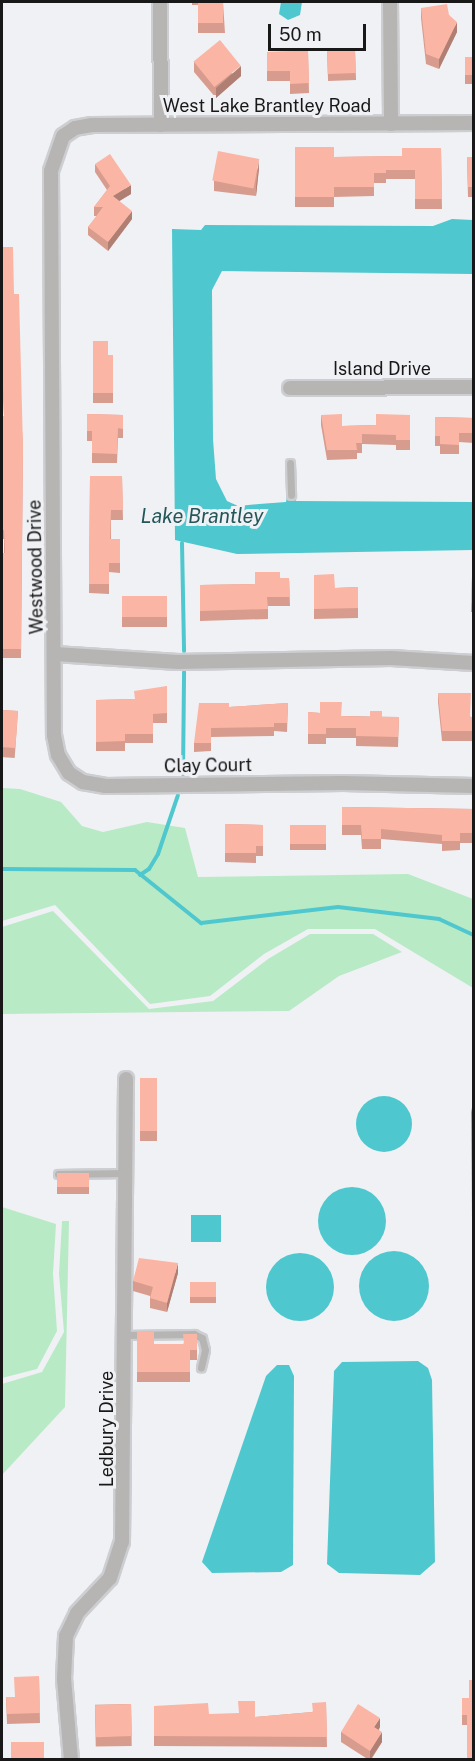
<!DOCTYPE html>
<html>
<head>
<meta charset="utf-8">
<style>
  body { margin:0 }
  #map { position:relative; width:475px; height:1761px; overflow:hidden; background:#f0f1f4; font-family:"Public Sans",sans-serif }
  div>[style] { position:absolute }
  .green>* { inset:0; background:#b9eac6 }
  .water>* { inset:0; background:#4ec8ce; transform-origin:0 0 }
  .round { border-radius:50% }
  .stream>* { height:4px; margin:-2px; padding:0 2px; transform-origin:2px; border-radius:2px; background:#4ec8ce }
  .roads { filter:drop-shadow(2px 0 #cdced1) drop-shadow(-2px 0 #cdced1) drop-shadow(0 2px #cdced1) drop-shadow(0 -2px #cdced1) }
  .lane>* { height:7px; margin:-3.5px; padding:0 3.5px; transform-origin:3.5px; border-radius:3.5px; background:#b6b5b4 }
  .street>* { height:14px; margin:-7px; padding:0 7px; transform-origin:7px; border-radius:7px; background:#b6b5b4 }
  .wall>* { inset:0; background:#d89c8e; transform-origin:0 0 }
  .shaded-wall>* { inset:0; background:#b07f74 }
  .building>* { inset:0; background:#fbb5a5; transform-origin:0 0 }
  span { translate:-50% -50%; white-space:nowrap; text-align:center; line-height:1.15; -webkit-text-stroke:6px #f0f1f4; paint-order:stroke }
  .street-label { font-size:18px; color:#181819 }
  .water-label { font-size:20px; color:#235659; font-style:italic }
  .frame { position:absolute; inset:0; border:3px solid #181819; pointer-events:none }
  .scale { position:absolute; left:268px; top:24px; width:98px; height:27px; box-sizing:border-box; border:3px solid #181819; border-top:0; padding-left:8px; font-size:18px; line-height:21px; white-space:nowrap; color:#181819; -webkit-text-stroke:4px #f0f1f4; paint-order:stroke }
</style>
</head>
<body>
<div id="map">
  <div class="green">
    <div style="clip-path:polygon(2px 788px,20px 789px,61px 802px,82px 826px,103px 832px,147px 822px,185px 828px,198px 877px,408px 874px,473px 899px,473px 988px,375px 929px,308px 929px,264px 954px,210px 996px,150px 1004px,55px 905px,2px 921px)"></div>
    <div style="clip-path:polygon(53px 911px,149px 1009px,213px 1001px,268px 959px,310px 934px,373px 934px,402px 952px,339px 976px,289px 1011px,2px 1014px,2px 927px)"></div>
    <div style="clip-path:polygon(2px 1207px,56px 1224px,53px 1274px,57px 1331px,37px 1369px,2px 1378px)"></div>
    <div style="clip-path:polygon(62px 1221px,69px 1221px,65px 1407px,2px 1475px,2px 1384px,42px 1372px,64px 1332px,59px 1274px)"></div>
  </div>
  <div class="water">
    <div style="clip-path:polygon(281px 2px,302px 2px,300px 15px,288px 20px,279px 14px)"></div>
    <div style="clip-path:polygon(452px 219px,473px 220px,473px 274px,222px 271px,212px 290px,213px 439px,216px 479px,227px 501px,238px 506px,259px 504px,286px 502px,287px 495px,295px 495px,296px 501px,473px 502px,473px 550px,237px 554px,175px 540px,172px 229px,201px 230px,205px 225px,433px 226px)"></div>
    <div class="round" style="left:356px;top:1096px;width:56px;height:56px"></div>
    <div style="clip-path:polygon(473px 1103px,473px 1327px,471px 1112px)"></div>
    <div class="round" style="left:318px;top:1187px;width:68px;height:68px"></div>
    <div style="left:191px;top:1215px;width:30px;height:27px"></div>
    <div class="round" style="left:359px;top:1251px;width:70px;height:70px"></div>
    <div class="round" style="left:266px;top:1253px;width:68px;height:68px"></div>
    <div style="clip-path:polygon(418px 1361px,428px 1368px,432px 1380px,435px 1562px,420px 1575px,339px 1573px,327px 1564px,334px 1371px,342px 1362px)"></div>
    <div style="clip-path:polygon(277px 1365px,289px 1365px,294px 1376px,293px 1565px,281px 1572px,212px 1573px,202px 1562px,266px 1376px)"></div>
  </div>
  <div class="stream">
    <div style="left:182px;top:543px;width:108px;rotate:88.9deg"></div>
    <div style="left:183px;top:774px;width:102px;rotate:-89.4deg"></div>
    <div style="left:2px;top:869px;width:133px;rotate:0.4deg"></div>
    <div style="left:135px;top:870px;width:85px;rotate:38.8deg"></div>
    <div style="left:201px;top:923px;width:138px;rotate:-6.7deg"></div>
    <div style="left:338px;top:907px;width:102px;rotate:6.8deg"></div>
    <div style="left:439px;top:919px;width:38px;rotate:25deg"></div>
    <div style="left:140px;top:875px;width:11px;rotate:-34deg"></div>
    <div style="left:149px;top:869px;width:17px;rotate:-59deg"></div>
    <div style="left:158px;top:854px;width:62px;rotate:-71.3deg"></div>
  </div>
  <div class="roads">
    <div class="lane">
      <div style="left:290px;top:463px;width:32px;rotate:88deg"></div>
      <div style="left:58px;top:1174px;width:67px;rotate:-0.9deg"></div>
      <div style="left:125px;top:1335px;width:69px;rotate:-0.8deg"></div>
      <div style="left:194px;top:1334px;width:9px;rotate:27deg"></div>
      <div style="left:202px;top:1338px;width:12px;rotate:76deg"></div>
      <div style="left:205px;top:1350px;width:18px;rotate:103deg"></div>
    </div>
    <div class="street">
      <div style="left:160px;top:2px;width:123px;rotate:89.5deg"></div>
      <div style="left:390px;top:2px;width:122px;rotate:89.5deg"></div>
      <div style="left:474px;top:123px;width:382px;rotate:179.7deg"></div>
      <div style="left:92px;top:125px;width:17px;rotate:170deg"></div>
      <div style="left:75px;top:128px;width:14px;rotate:146deg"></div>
      <div style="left:63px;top:136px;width:37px;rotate:109deg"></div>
      <div style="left:51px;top:171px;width:564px;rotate:89.7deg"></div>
      <div style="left:54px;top:735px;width:20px;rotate:79deg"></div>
      <div style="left:58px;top:755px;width:21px;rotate:59deg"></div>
      <div style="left:69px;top:773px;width:17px;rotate:33deg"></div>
      <div style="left:83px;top:782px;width:23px;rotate:10deg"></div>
      <div style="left:106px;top:786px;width:237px;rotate:-0.7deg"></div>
      <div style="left:343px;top:783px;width:131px;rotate:1.3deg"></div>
      <div style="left:290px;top:388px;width:184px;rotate:-0.3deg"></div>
      <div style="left:55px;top:654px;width:123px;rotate:3.7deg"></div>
      <div style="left:178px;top:662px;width:213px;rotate:-1.1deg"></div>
      <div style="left:391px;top:658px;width:83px;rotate:3.4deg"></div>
      <div style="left:71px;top:1760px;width:81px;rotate:-94.9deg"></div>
      <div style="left:64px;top:1679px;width:43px;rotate:-87.3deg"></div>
      <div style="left:66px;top:1636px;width:25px;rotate:-64deg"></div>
      <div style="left:77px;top:1613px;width:48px;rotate:-46.7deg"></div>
      <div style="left:110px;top:1578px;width:38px;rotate:-72deg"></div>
      <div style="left:122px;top:1542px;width:463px;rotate:-89.5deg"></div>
    </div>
  </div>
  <div class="wall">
    <div style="clip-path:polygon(192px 2px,223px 2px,225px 33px,198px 33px,198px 5px,192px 5px)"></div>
    <div style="clip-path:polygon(421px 8px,449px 15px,457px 32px,439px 69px,426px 64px,421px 18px)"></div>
    <div style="left:355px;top:50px;width:30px;height:28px;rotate:88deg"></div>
    <div style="clip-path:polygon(308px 51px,309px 93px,290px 94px,290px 81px,267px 81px,267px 52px)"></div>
    <div style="left:465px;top:57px;width:9px;height:27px"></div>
    <div style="clip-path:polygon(194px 62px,241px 76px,216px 98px,194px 72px)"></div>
    <div style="clip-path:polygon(295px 147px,334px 157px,402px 156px,441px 148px,442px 209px,415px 209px,415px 179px,386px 179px,386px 183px,374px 183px,374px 196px,334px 197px,334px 207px,295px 207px)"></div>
    <div style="clip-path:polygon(467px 157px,474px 157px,474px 197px,468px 197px)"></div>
    <div style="clip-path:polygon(95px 164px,131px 194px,119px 201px,132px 219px,108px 251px,88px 235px,88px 227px,97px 216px,94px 216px,94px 207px,107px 190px,95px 172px)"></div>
    <div style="clip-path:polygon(259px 168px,256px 196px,214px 191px,214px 181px)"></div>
    <div style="clip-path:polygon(2px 247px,14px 294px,23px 447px,21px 658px,2px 658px,2px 553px,4px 553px,4px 539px,2px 539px,2px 416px,4px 416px,2px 370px)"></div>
    <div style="clip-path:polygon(93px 341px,108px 355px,113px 355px,113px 403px,93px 403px)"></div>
    <div style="clip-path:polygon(87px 414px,123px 415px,123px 438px,118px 438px,117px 463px,92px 463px,92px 441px,87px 441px)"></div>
    <div style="clip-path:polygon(321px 415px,342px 426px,376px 425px,410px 415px,410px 450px,396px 450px,396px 445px,362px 444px,362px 453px,357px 453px,357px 459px,327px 460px,321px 425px)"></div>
    <div style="clip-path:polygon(435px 417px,474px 418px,474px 443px,459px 442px,459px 454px,440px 454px,440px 446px,435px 446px)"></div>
    <div style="clip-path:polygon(90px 476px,122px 476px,123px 520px,111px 520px,111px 539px,120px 539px,120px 573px,109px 572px,109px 594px,89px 593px)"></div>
    <div style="clip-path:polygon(314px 575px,335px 588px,358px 587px,358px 618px,314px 619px)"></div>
    <div style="clip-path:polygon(472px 576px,474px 576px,474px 612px,471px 612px)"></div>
    <div style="clip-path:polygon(280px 578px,289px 578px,290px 606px,268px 606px,268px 619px,200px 621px,200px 585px,255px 584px)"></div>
    <div style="left:167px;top:596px;width:31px;height:45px;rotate:90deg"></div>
    <div style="clip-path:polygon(167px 686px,167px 723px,153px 723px,153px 743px,125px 743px,125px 751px,96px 751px,96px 700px,135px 699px)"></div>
    <div style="clip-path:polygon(438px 693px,471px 717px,474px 717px,474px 741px,442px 741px,438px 702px)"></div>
    <div style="clip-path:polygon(288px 703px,287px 732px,274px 731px,274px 736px,211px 737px,211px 751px,194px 752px,194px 743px,229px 707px)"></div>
    <div style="left:2px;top:710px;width:16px;height:47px;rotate:4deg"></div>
    <div style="clip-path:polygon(308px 712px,320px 713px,342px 716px,399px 717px,398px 747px,356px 746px,356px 738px,326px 738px,326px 744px,308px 744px)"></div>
    <div style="clip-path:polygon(342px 807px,474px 809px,474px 843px,460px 843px,460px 850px,442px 851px,442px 844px,381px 839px,381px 849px,362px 849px,361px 835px,342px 835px)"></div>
    <div style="clip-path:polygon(225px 824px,263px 825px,263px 856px,256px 856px,256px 863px,225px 862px)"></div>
    <div style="left:326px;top:825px;width:25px;height:36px;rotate:90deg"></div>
    <div style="left:140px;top:1078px;width:17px;height:63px"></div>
    <div style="left:89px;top:1173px;width:21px;height:32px;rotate:90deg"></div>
    <div style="clip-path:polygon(178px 1273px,167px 1312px,150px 1308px,150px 1296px,133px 1291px,133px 1281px)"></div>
    <div style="left:190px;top:1282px;width:26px;height:21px"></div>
    <div style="clip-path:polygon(137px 1332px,154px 1344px,183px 1344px,197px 1334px,197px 1360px,190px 1360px,190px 1382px,137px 1382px)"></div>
    <div style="clip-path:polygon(39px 1676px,40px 1723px,7px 1724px,6px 1697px,15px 1697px)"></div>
    <div style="clip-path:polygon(462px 1698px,469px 1698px,467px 1725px,462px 1725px)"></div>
    <div style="clip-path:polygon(326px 1702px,327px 1747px,154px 1746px,154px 1706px,209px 1714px,255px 1717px,312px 1712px)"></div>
    <div style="left:131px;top:1704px;width:42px;height:36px;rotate:89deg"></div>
    <div style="clip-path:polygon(380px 1727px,379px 1730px,382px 1742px,371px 1760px,369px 1760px,341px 1742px,341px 1732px)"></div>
  </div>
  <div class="shaded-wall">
    <div style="clip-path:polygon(457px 22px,457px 32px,439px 69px,439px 59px)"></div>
    <div style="clip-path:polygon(241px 66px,241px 76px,216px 98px,216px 88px)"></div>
    <div style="clip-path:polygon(259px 159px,259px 168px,256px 196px,256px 187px)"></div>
    <div style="clip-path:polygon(131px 185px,131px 194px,113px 205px,113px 196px)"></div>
    <div style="clip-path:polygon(132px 211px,132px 219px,108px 251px,108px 242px)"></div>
    <div style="clip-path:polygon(178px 1263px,178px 1273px,167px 1312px,167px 1303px)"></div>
    <div style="clip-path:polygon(380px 1718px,380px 1727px,374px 1737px,374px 1727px)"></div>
    <div style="clip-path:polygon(382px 1732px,382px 1742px,370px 1760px,370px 1751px)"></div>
  </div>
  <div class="building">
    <div style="left:198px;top:2px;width:25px;height:21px"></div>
    <div style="clip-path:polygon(447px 4px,449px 15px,457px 22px,439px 59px,426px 54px,421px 8px)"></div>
    <div style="left:220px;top:40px;width:33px;height:34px;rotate:51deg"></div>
    <div style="left:355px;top:50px;width:23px;height:28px;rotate:88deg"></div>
    <div style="clip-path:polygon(308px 51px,309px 83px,290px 84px,290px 71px,267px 71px,267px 52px)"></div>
    <div style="left:465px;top:57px;width:9px;height:18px"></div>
    <div style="clip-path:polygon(295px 147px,334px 147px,334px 157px,402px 156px,402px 148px,441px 148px,442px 199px,415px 199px,415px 170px,386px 170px,386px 173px,374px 173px,374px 187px,334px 187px,334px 197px,295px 197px)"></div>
    <div style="left:218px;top:151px;width:42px;height:30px;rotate:11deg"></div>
    <div style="clip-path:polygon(110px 154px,131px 185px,113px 196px,132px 211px,108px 242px,88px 227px,103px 207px,94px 207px,110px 186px,95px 164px)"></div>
    <div style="clip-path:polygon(467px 157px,474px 157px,474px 187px,468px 187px)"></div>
    <div style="clip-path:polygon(2px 247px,13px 247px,14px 294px,19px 294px,23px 447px,21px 649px,2px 649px,2px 553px,5px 553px,4px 530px,2px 530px,2px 416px,4px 416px,2px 361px)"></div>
    <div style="clip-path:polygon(93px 341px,108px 341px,108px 355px,113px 355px,113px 393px,93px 393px)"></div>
    <div style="clip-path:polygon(87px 414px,123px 415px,123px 429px,118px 428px,117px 454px,92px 453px,92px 431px,87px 431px)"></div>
    <div style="clip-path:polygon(342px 414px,342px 426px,376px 425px,376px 414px,410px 415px,410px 440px,396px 440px,396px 435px,362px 434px,362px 443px,356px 443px,357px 450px,327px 450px,321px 415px)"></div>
    <div style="clip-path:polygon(435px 417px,474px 418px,474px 433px,459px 433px,459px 445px,440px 444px,440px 436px,435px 436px)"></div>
    <div style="clip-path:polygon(90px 476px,122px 476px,123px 510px,111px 510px,110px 539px,120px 539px,120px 563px,109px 563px,109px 584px,89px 584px)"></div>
    <div style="clip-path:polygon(255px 572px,280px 572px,280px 578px,289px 578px,290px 597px,267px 597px,268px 609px,200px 611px,200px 585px,255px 584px)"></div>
    <div style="clip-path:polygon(334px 574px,335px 588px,358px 587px,358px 608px,314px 609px,314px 575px)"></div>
    <div style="clip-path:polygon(472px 576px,474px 576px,474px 603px,471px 603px)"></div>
    <div style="left:167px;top:596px;width:21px;height:45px;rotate:90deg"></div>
    <div style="clip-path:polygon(167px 686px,167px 713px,153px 714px,153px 734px,125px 734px,125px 741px,96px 742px,96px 700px,135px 699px,134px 691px)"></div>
    <div style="clip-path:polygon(438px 693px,471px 693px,470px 717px,474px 717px,474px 731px,442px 731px)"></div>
    <div style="clip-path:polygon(320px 702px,342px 702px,341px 716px,370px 717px,370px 711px,382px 711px,382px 717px,399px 717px,398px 737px,356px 736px,356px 728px,326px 728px,326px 734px,308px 734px,308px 712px,320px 713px)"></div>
    <div style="clip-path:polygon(199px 703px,229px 703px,229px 707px,288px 703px,287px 723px,274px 723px,274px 727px,211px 728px,211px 743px,194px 743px)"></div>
    <div style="left:2px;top:710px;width:16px;height:37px;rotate:4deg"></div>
    <div style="clip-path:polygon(342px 807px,474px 809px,474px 833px,460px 833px,460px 841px,442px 841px,442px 835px,381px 829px,381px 839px,362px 839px,361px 825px,342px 825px)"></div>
    <div style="clip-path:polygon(225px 824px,263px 825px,263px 846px,256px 846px,256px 853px,225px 853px)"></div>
    <div style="left:326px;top:825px;width:19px;height:36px;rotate:90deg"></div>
    <div style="left:140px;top:1078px;width:17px;height:53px"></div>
    <div style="left:89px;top:1173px;width:14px;height:32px;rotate:90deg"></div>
    <div style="clip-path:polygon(139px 1258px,178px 1263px,167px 1303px,150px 1298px,153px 1287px,133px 1281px)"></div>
    <div style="left:190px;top:1282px;width:26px;height:15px"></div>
    <div style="clip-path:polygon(137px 1332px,154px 1332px,154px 1344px,184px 1344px,183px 1334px,197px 1334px,197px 1350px,190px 1350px,190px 1372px,137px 1372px)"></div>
    <div style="clip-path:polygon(39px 1676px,40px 1713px,7px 1714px,6px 1697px,15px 1697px,14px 1677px)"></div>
    <div style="clip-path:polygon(469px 1680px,474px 1680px,474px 1760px,467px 1760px,467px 1715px,462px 1715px,462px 1698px,469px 1698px)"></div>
    <div style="clip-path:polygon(238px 1701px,255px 1701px,255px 1717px,313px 1712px,312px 1703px,326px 1702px,327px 1737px,154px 1736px,154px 1706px,208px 1703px,209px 1714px,239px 1713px)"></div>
    <div style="left:131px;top:1704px;width:32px;height:36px;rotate:88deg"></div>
    <div style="clip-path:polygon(358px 1704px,380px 1718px,374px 1727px,382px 1732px,370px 1751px,341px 1732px)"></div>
    <div style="left:44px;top:1742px;width:18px;height:33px;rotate:90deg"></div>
  </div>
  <div class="street-label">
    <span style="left:267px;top:106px">West Lake Brantley Road</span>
    <span style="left:382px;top:369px">Island Drive</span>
    <span style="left:36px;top:567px;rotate:-91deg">Westwood Drive</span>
    <span style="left:208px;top:766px;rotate:-1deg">Clay Court</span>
    <span style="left:107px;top:1429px;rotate:-90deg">Ledbury Drive</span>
  </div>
  <div class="water-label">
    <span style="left:202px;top:516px">Lake Brantley</span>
  </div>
  <div class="frame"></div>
  <div class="scale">50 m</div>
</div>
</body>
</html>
